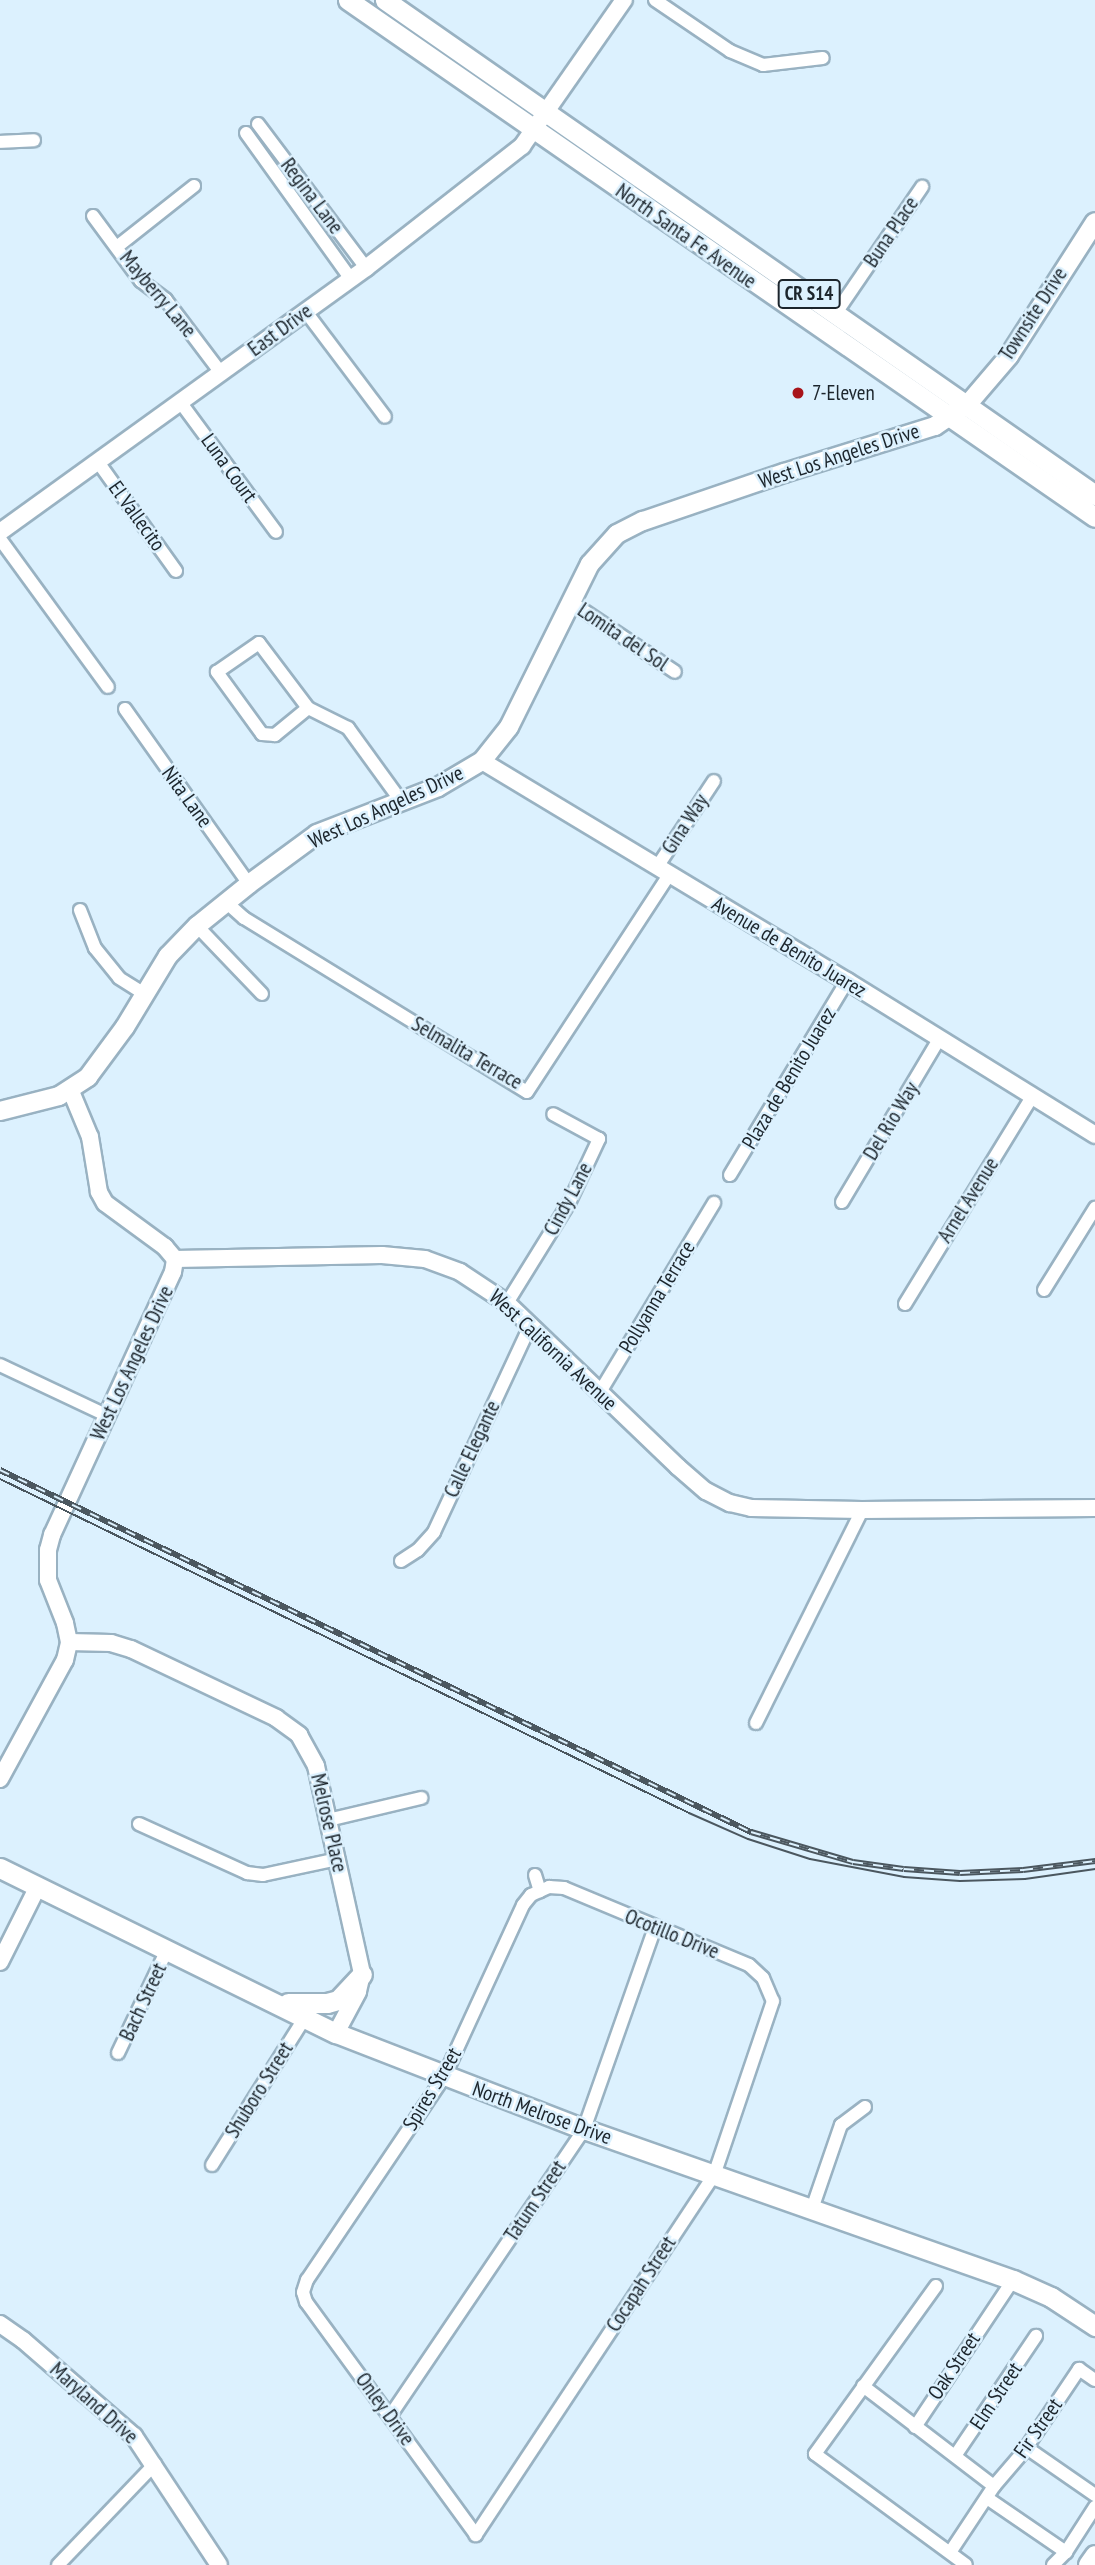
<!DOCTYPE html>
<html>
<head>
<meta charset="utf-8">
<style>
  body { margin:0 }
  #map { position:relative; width:1095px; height:2565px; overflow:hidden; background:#dcf1fe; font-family:"PT Sans Narrow",sans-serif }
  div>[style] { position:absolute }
  .roads { filter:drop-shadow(2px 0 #99b2c2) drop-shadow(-2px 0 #99b2c2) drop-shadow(0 2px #99b2c2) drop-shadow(0 -2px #99b2c2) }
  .minor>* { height:12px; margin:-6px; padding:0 6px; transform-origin:6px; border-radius:6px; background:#fff }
  .tertiary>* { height:16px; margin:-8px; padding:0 8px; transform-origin:8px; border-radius:8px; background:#fff }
  .secondary>* { height:18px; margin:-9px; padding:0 9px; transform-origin:9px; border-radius:9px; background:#fff }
  .primary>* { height:19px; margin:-9.5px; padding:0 9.5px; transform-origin:9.5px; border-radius:9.5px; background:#fff }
  .tram>* { height:2px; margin:-1px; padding:0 1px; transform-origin:1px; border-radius:1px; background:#4b575f }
  .rail>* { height:6px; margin-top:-3px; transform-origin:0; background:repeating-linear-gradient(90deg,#dcf1fe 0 10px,#4b575f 0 20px); box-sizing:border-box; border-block:2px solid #4b575f }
  .dots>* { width:19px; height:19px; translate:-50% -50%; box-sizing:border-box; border:4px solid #dcf1fe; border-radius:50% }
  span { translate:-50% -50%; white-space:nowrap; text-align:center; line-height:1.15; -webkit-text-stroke:5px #dcf1fe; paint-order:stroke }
  .shield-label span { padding:2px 5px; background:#dcf1fe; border:2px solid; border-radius:5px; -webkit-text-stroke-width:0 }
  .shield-label { font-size:19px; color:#1c252c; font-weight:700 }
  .street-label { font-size:21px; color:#1c252c }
  .poi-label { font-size:21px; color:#1c252c }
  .left { translate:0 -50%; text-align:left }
</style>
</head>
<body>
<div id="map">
  <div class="roads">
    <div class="minor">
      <div style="left:655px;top:0;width:91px;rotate:34.2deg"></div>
      <div style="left:730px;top:51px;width:36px;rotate:23deg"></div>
      <div style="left:763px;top:65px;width:60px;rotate:-6.7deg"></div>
      <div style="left:258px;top:124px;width:180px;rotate:53.1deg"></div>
      <div style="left:246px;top:133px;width:180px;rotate:54.3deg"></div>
      <div style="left:0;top:142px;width:34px;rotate:-3deg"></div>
      <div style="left:93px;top:216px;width:81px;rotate:53.6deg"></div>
      <div style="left:141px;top:281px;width:31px;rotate:37deg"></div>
      <div style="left:166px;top:300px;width:91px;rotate:53deg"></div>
      <div style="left:118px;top:246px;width:97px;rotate:-38.3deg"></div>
      <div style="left:306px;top:312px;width:131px;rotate:53deg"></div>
      <div style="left:836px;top:313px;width:153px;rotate:-55.7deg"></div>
      <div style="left:181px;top:403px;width:160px;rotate:53.6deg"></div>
      <div style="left:98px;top:462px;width:134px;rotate:54.4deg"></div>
      <div style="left:0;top:539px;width:183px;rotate:53.9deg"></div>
      <div style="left:571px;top:602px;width:125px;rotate:33.9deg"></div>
      <div style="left:259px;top:643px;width:81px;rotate:53deg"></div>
      <div style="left:308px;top:708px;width:43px;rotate:140.7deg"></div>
      <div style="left:275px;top:735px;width:13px;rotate:-176deg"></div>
      <div style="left:262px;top:734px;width:77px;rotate:-126deg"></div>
      <div style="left:217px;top:672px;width:51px;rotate:-34.6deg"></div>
      <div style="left:308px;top:708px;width:45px;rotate:26.6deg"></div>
      <div style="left:348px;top:728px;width:90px;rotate:54deg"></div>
      <div style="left:125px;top:709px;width:214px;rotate:54.7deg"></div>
      <div style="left:657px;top:867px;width:103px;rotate:-56.5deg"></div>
      <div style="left:226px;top:902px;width:24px;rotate:42deg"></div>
      <div style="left:244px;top:918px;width:332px;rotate:31.6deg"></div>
      <div style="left:527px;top:1092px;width:259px;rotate:-56.8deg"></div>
      <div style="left:80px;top:910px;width:41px;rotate:68.5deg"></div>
      <div style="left:95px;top:948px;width:38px;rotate:51deg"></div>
      <div style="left:119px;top:978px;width:28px;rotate:32deg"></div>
      <div style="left:197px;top:926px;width:94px;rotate:46.3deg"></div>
      <div style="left:730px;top:1175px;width:227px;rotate:-58.9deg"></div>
      <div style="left:842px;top:1202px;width:190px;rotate:-59.2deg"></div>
      <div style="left:1044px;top:1290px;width:97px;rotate:-58.1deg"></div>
      <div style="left:507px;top:1303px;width:118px;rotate:-58.2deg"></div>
      <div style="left:569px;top:1203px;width:71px;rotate:-64.9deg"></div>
      <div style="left:599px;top:1139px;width:52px;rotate:-151.5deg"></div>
      <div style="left:905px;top:1304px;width:243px;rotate:-58.5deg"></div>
      <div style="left:0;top:1365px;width:119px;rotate:25.3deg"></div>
      <div style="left:600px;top:1392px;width:221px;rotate:-58.9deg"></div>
      <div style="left:401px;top:1561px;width:20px;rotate:-33deg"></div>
      <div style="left:418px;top:1550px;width:24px;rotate:-48deg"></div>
      <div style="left:434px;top:1532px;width:227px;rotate:-65deg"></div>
      <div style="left:756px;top:1723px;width:238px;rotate:-63.5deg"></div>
      <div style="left:328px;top:1820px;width:96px;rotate:-13.3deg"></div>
      <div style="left:139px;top:1824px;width:119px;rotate:24.4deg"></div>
      <div style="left:247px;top:1873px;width:16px;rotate:7deg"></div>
      <div style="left:263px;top:1875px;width:77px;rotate:-12deg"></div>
      <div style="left:535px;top:1875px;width:17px;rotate:73deg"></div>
      <div style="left:549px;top:1887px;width:15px;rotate:4deg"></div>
      <div style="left:564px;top:1888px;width:200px;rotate:22.6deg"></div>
      <div style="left:749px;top:1965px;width:19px;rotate:43deg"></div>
      <div style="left:763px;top:1978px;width:25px;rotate:67deg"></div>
      <div style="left:773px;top:2001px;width:184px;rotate:108.7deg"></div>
      <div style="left:714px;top:2175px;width:432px;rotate:123.5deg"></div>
      <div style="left:476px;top:2535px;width:288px;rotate:-126.1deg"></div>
      <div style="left:306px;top:2302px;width:10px;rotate:-107deg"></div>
      <div style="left:303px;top:2292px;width:13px;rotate:-72deg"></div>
      <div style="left:307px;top:2280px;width:245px;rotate:-56deg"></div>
      <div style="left:444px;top:2077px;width:189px;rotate:-65.3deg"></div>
      <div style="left:523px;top:1905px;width:13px;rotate:-51deg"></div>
      <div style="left:531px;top:1895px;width:20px;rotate:-24deg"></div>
      <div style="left:118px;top:2053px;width:114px;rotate:-64.6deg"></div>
      <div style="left:212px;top:2165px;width:176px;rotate:-57.8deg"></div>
      <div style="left:812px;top:2209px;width:89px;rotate:-71deg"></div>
      <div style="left:841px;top:2125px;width:30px;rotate:-37deg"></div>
      <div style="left:936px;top:2286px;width:207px;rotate:125.8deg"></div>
      <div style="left:815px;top:2454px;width:187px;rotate:36.3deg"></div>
      <div style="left:863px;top:2386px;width:165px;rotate:37.4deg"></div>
      <div style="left:390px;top:2416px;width:346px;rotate:-55.9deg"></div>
      <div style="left:584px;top:2129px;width:214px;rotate:-70.6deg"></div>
      <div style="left:915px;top:2427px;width:177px;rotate:-56.3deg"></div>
      <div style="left:1027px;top:2448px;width:83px;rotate:34.7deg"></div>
      <div style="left:955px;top:2456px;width:145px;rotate:-56deg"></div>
      <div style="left:987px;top:2498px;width:96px;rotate:34.4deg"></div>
      <div style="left:951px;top:2551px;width:78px;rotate:-56.5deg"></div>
      <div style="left:994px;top:2486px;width:46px;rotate:-49.4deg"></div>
      <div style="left:1024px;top:2451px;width:99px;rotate:-56.1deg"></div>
      <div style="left:1079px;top:2369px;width:19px;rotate:35deg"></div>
      <div style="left:58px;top:2565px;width:140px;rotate:-46.2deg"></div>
      <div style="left:1053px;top:2565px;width:18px;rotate:-45deg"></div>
      <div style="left:1066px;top:2552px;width:54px;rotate:-57.2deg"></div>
    </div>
    <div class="tertiary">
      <div style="left:0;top:532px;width:451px;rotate:-35.8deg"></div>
      <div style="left:366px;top:268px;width:198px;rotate:-38deg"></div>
      <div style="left:522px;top:146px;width:178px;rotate:-55.1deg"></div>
      <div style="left:482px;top:761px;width:426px;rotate:31.1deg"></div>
      <div style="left:847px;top:981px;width:292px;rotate:31.8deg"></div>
      <div style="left:175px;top:1259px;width:207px;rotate:-1.1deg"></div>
      <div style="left:382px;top:1255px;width:43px;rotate:5.3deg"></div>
      <div style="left:425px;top:1259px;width:37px;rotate:20deg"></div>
      <div style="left:460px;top:1272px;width:56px;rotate:33.4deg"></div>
      <div style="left:507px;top:1303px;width:237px;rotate:43.8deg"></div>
      <div style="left:678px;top:1467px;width:37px;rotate:41deg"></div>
      <div style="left:706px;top:1491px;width:27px;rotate:27deg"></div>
      <div style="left:730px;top:1503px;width:22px;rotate:13deg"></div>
      <div style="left:751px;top:1508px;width:111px;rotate:1deg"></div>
      <div style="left:862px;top:1510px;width:233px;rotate:-0.5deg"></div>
      <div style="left:69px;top:1642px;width:42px;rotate:1.4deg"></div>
      <div style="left:111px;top:1643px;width:21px;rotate:17deg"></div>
      <div style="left:131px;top:1649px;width:161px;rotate:25.4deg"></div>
      <div style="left:276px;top:1718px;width:29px;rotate:36deg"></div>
      <div style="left:299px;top:1735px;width:35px;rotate:61deg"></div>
      <div style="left:316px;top:1766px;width:213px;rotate:77.5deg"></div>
      <div style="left:362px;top:1974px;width:18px;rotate:103deg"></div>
      <div style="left:358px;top:1992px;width:47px;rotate:118.2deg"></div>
      <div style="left:0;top:1779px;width:136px;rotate:-61.4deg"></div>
      <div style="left:65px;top:1660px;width:18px;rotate:-77deg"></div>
      <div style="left:69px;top:1642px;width:19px;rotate:-102deg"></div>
      <div style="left:65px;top:1623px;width:46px;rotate:-111.6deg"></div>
      <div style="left:48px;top:1580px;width:30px;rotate:-90deg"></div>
      <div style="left:48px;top:1550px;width:16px;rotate:-75deg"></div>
      <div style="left:52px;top:1535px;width:289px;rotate:-65.3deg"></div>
      <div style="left:173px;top:1272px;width:13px;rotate:-81deg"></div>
      <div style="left:175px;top:1259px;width:16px;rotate:-130deg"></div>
      <div style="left:165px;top:1247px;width:74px;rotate:-143.7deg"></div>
      <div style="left:105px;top:1203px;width:13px;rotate:-119deg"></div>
      <div style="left:99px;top:1192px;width:56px;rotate:-99.3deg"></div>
      <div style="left:90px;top:1137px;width:52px;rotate:-112.6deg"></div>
      <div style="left:0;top:1962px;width:85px;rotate:-63.4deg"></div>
      <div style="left:0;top:2324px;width:28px;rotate:35deg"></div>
      <div style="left:23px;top:2340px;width:147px;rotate:40.9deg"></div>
      <div style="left:134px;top:2436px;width:154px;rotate:56.6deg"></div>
    </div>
    <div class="secondary">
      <div style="left:0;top:1111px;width:61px;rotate:-14.3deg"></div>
      <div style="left:59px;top:1096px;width:35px;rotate:-33deg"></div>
      <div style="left:88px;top:1077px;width:62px;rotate:-53.5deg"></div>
      <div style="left:125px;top:1027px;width:83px;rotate:-58.8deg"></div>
      <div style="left:168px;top:956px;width:42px;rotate:-46deg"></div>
      <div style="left:197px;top:926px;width:67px;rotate:-38.9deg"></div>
      <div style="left:249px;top:884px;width:84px;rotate:-36.3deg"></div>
      <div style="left:317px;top:834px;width:130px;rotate:-21.2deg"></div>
      <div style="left:438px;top:787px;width:51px;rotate:-30.6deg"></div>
      <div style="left:482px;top:761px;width:43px;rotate:-51.5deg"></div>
      <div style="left:509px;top:727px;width:182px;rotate:-63.6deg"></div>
      <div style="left:590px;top:564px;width:40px;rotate:-48deg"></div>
      <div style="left:617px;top:534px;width:29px;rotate:-27deg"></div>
      <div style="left:643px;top:521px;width:149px;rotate:-18.8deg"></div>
      <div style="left:784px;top:473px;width:158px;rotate:-17.3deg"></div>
      <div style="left:935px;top:426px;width:40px;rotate:-34deg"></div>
      <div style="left:968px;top:404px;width:63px;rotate:-49.5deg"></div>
      <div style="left:1009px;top:356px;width:159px;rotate:-57.3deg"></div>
      <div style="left:1088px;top:2565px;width:12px;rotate:-55deg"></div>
    </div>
    <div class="primary">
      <div style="left:348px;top:0;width:908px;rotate:34.69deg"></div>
      <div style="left:385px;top:0;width:866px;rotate:34.88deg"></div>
      <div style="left:0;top:1868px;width:374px;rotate:26.2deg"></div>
      <div style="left:336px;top:2033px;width:266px;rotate:21.2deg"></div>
      <div style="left:584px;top:2129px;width:455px;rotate:19.4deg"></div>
      <div style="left:1013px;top:2280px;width:42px;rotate:24.1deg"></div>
      <div style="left:1051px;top:2297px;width:53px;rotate:33.4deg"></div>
      <div style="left:288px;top:2003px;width:39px"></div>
      <div style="left:327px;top:2003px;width:11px;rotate:-15deg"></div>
      <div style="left:338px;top:2000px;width:35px;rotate:-47deg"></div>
    </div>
  </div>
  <div class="tram">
    <div style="left:0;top:1479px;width:766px;rotate:25.86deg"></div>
    <div style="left:689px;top:1813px;width:64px;rotate:23.8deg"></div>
    <div style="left:748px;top:1839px;width:65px;rotate:17.9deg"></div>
    <div style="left:810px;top:1859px;width:96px;rotate:10.8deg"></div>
    <div style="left:904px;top:1877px;width:56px;rotate:4.1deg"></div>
    <div style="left:960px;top:1881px;width:65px;rotate:-1.8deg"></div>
    <div style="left:1025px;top:1879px;width:71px;rotate:-8.1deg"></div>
  </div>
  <div class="rail">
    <div style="left:0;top:1470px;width:834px;rotate:25.74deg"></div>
    <div style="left:751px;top:1832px;width:106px;rotate:16.4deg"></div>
    <div style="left:853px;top:1862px;width:51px;rotate:7.8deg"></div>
    <div style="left:904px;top:1869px;width:56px;rotate:4.1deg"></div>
    <div style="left:960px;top:1873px;width:63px;rotate:-2.7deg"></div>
    <div style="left:1023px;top:1870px;width:73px;rotate:-7.1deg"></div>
  </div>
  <div class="dots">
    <div style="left:798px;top:393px;background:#a8141a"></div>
  </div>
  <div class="shield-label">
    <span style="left:809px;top:294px">CR S14</span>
  </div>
  <div class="street-label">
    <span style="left:312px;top:196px;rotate:53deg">Regina Lane</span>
    <span style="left:891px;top:232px;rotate:-56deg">Buna Place</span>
    <span style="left:686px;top:236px;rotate:35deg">North Santa Fe Avenue</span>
    <span style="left:158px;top:294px;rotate:50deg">Mayberry Lane</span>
    <span style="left:1033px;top:314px;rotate:-57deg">Townsite Drive</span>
    <span style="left:280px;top:330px;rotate:-36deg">East Drive</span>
    <span style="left:839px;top:456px;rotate:-18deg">West Los Angeles Drive</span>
    <span style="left:229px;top:468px;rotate:54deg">Luna Court</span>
    <span style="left:137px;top:516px;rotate:54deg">El Vallecito</span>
    <span style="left:623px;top:637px;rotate:34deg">Lomita del Sol</span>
    <span style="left:187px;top:797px;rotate:54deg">Nita Lane</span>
    <span style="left:386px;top:807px;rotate:-25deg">West Los Angeles Drive</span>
    <span style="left:685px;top:824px;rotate:-57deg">Gina Way</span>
    <span style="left:789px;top:947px;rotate:31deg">Avenue de Benito Juarez</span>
    <span style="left:467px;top:1053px;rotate:30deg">Selmalita Terrace</span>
    <span style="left:789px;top:1078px;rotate:-59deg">Plaza de Benito Juarez</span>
    <span style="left:891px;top:1121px;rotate:-59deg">Del Rio Way</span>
    <span style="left:568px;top:1199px;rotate:-62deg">Cindy Lane</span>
    <span style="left:968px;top:1200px;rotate:-58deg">Arnel Avenue</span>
    <span style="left:657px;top:1297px;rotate:-59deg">Pollyanna Terrace</span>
    <span style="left:553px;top:1350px;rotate:43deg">West California Avenue</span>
    <span style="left:132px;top:1363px;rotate:-65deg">West Los Angeles Drive</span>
    <span style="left:472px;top:1449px;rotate:-65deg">Calle Elegante</span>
    <span style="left:329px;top:1823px;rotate:77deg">Melrose Place</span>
    <span style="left:672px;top:1934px;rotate:22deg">Ocotillo Drive</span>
    <span style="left:143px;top:2002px;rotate:-65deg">Bach Street</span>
    <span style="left:432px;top:2089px;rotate:-59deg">Spires Street</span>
    <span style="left:259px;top:2090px;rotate:-58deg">Shuboro Street</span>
    <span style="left:542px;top:2113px;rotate:20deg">North Melrose Drive</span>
    <span style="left:535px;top:2201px;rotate:-56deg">Tatum Street</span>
    <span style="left:641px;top:2284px;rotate:-57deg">Cocapah Street</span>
    <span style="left:954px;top:2366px;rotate:-56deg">Oak Street</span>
    <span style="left:996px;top:2396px;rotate:-56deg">Elm Street</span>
    <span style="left:94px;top:2403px;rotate:42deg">Maryland Drive</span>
    <span style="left:385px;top:2409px;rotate:54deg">Onley Drive</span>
    <span style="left:1038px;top:2428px;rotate:-55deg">Fir Street</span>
  </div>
  <div class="poi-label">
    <span class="left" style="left:812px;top:393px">7-Eleven</span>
  </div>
</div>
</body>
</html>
